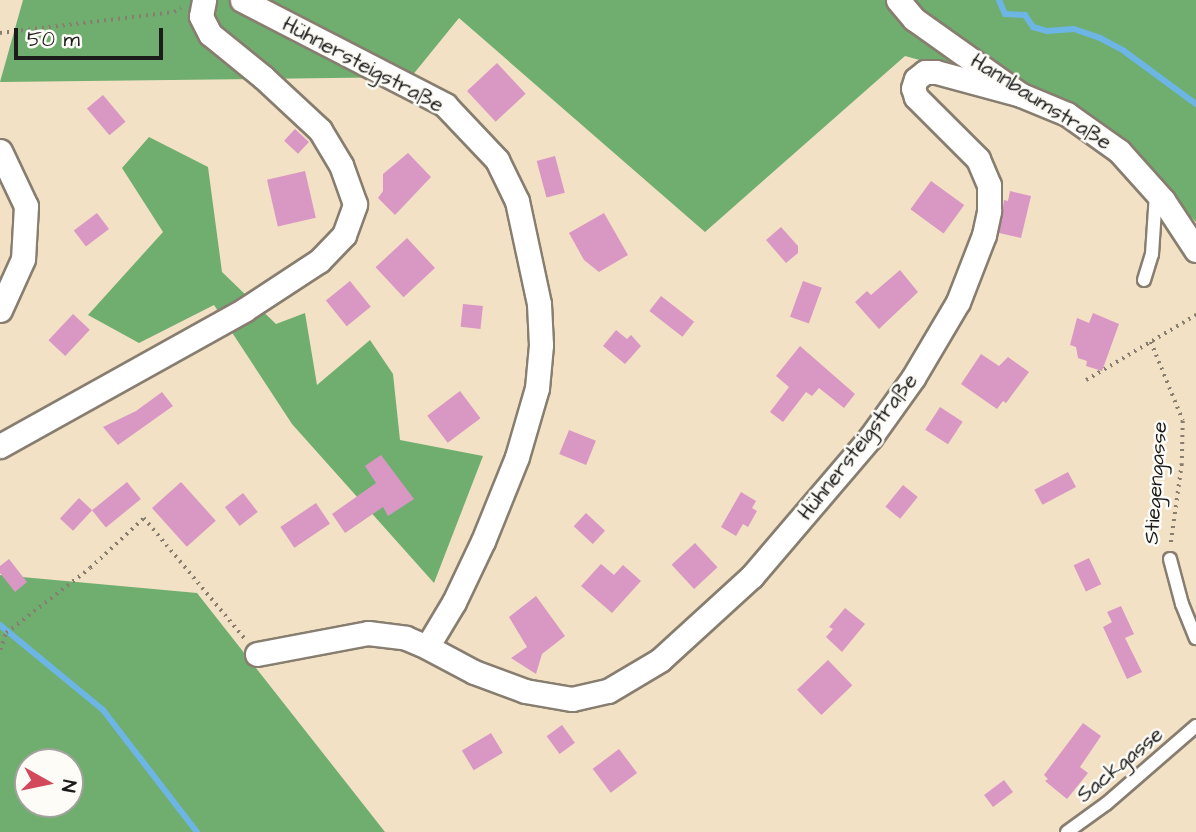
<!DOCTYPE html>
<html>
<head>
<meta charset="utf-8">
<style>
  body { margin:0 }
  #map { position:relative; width:1196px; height:832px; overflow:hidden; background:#f2e1c5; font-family:"Architects Daughter",sans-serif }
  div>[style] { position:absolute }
  .forest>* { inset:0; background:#6fae6f }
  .stream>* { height:6px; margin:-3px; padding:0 3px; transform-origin:3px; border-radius:3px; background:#6db5e5 }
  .building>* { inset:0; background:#d997c4; transform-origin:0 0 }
  .path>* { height:3.5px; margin-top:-1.75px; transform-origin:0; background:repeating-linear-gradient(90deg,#877e70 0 2px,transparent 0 7px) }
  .roads { filter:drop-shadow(2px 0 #877e70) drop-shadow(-2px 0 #877e70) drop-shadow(0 2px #877e70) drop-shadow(0 -2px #877e70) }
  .service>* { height:12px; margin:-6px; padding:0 6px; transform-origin:6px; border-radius:6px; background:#fff }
  .minor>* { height:23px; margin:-11.5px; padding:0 11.5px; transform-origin:11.5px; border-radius:11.5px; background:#fff }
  span { translate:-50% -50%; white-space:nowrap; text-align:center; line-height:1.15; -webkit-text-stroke:5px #fdfcf7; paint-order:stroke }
  .street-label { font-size:21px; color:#1c1c1c }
  .north { position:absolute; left:14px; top:748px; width:70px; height:70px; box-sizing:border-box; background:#fdfcf7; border:2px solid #a3a29f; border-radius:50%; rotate:99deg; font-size:19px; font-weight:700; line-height:28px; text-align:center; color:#1c1c1c }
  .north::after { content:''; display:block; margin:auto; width:24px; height:32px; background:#d1495b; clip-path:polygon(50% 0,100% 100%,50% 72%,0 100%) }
  .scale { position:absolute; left:14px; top:28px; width:149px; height:32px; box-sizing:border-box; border:4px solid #1c1c1c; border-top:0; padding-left:9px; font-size:21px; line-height:24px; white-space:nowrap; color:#1c1c1c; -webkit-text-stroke:5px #fdfcf7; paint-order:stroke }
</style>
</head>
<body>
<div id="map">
  <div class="forest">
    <div style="clip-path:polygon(23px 0,1196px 0,1196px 222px,1073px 102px,905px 56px,705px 232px,459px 18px,411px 77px,0 82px)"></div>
    <div style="clip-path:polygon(149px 137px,208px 167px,222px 272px,276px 324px,305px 313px,317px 385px,370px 340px,393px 374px,400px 440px,483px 456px,434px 583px,292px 424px,214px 305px,139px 343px,88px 315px,163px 232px,122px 168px)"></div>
    <div style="clip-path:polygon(evenodd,0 575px,197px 593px,385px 832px,0 832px,0 575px,28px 762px,70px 762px,70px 804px,28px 804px,28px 762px)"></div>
  </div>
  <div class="stream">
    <div style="left:999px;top:0;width:15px;rotate:67deg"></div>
    <div style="left:1005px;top:14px;width:20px;rotate:3deg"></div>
    <div style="left:1025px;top:15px;width:14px;rotate:56deg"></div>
    <div style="left:1033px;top:27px;width:15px;rotate:16deg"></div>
    <div style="left:1047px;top:31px;width:27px;rotate:-4deg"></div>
    <div style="left:1074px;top:29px;width:28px;rotate:19deg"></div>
    <div style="left:1100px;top:38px;width:27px;rotate:28deg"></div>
    <div style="left:1124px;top:51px;width:89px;rotate:36.4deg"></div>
    <div style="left:0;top:625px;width:134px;rotate:39.5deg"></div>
    <div style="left:103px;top:710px;width:154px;rotate:52.4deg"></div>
  </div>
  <div class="building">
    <div style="left:497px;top:63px;width:42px;height:41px;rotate:47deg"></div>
    <div style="left:103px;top:95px;width:35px;height:21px;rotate:50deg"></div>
    <div style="left:295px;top:129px;width:19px;height:16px;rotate:43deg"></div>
    <div style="clip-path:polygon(408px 153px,431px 177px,395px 215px,378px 198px,383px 191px,383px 174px)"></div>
    <div style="left:555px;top:156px;width:38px;height:19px;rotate:75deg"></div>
    <div style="left:305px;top:171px;width:48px;height:39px;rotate:77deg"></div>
    <div style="left:931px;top:181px;width:41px;height:35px;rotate:36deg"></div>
    <div style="clip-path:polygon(1010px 191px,1031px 196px,1021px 238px,999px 233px,1004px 200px,1008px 201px)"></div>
    <div style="left:97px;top:213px;width:20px;height:29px;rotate:53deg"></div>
    <div style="clip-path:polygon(604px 213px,628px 255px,599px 272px,584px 260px,569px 233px)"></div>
    <div style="clip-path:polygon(781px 227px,798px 246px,798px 253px,786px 263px,766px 240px)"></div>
    <div style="left:407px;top:238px;width:41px;height:43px;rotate:47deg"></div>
    <div style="clip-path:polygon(900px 270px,918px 292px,879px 329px,855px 302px,867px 291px,871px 295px)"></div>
    <div style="left:350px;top:281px;width:33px;height:31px;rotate:51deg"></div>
    <div style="left:803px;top:281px;width:20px;height:38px;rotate:20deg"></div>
    <div style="left:661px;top:296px;width:42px;height:19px;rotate:38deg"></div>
    <div style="left:463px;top:304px;width:20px;height:23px;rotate:6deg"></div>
    <div style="clip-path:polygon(1093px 313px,1119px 324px,1102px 371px,1086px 366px,1087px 361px,1078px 358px,1076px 347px,1070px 345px,1077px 318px,1089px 323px)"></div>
    <div style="left:73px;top:314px;width:23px;height:36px;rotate:43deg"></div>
    <div style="clip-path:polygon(616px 330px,627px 339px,631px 335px,641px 346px,625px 364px,603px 346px)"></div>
    <div style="clip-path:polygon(800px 346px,855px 394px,844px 408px,819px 388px,812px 396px,806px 392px,783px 422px,770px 412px,789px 387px,776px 376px)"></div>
    <div style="clip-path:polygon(981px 354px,999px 366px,1008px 357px,1029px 372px,1006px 403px,1003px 401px,997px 409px,961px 384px)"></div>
    <div style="left:460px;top:391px;width:34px;height:41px;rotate:53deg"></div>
    <div style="clip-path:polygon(162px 392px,173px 406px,118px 445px,103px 427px,136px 411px)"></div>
    <div style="left:940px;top:407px;width:27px;height:27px;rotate:33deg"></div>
    <div style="left:569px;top:430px;width:29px;height:26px;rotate:22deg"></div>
    <div style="clip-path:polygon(381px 455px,414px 499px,388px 516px,383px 507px,345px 533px,332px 514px,376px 483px,365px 466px)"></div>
    <div style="left:1068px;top:472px;width:17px;height:38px;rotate:62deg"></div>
    <div style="left:127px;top:482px;width:22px;height:45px;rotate:51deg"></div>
    <div style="left:181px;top:482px;width:52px;height:39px;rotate:48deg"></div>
    <div style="left:903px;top:485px;width:19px;height:28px;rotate:39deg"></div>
    <div style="clip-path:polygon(741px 492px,756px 501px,752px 508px,757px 511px,748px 527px,743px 524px,736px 536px,721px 527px)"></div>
    <div style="left:243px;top:493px;width:24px;height:23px;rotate:52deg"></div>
    <div style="left:79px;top:498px;width:18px;height:28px;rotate:43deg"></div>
    <div style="left:316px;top:503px;width:25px;height:43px;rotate:56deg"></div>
    <div style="left:586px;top:513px;width:26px;height:18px;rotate:43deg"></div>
    <div style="left:695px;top:543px;width:33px;height:32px;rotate:47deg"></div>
    <div style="left:1089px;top:558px;width:29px;height:17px;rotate:65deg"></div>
    <div style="clip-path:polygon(9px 559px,27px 582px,15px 592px,0 573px,0 566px)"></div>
    <div style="clip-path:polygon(601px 564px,614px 575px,623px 565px,641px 581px,612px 613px,581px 586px)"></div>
    <div style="clip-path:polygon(536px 596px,565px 636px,542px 654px,536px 674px,511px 658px,527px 647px,509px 617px)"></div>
    <div style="clip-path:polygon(1121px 606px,1134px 634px,1125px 638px,1142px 672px,1127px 679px,1103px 627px,1112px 622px,1107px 612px)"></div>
    <div style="clip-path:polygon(845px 608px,865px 624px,842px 652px,826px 637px,833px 629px,829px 627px)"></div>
    <div style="left:828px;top:660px;width:35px;height:43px;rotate:46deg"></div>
    <div style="clip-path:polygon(1083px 723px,1101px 736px,1080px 767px,1088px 773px,1067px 799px,1045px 781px,1048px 779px,1044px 775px)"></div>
    <div style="left:562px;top:725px;width:22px;height:19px;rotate:54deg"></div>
    <div style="left:491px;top:733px;width:23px;height:34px;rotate:59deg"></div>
    <div style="left:619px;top:749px;width:30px;height:33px;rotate:53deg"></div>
    <div style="left:1004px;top:780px;width:15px;height:25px;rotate:53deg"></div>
  </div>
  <div class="path">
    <div style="left:0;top:33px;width:175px;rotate:-6.9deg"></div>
    <div style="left:174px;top:12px;width:8px;rotate:-30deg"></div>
    <div style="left:1151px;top:342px;width:85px;rotate:67.9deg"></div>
    <div style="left:1183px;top:421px;width:43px;rotate:91.3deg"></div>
    <div style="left:1182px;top:464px;width:80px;rotate:97.9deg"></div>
    <div style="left:1086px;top:380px;width:128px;rotate:-30.6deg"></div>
    <div style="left:0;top:650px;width:18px;rotate:-71deg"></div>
    <div style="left:6px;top:633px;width:106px;rotate:-37.7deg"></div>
    <div style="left:90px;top:568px;width:74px;rotate:-42.8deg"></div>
    <div style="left:144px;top:518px;width:158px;rotate:50.1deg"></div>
  </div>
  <div class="roads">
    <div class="service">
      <div style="left:1144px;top:280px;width:27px;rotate:-73deg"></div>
      <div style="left:1152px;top:254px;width:61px;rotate:-86.2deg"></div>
      <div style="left:1170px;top:559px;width:47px;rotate:75.1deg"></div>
      <div style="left:1182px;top:604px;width:37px;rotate:68deg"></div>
      <div style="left:1067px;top:832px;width:48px;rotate:-35.7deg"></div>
      <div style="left:1106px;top:804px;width:119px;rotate:-40.9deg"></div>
    </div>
    <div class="minor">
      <div style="left:242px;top:0;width:229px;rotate:27.3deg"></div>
      <div style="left:445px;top:105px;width:76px;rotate:46.6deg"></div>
      <div style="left:497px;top:160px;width:46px;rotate:64deg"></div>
      <div style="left:517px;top:201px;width:105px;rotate:77.9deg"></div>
      <div style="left:539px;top:304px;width:41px;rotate:87.2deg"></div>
      <div style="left:541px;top:345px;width:43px;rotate:95.3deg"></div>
      <div style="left:537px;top:388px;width:72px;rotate:106.2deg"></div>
      <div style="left:517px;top:457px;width:91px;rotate:112deg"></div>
      <div style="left:483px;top:541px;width:68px;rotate:115.4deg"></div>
      <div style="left:454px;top:602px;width:52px;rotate:121deg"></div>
      <div style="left:427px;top:647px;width:53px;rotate:28deg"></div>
      <div style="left:474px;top:672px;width:54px;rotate:20.4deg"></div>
      <div style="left:525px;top:691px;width:48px;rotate:9.7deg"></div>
      <div style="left:572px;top:699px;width:37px;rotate:-13deg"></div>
      <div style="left:608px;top:691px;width:61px;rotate:-30.8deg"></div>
      <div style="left:660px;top:660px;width:125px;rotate:-42.4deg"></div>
      <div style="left:752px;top:576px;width:182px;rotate:-49.5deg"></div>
      <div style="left:870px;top:438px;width:74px;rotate:-54.4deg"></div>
      <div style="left:913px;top:378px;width:88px;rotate:-59.4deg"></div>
      <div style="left:958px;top:302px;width:72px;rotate:-68.8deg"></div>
      <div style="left:984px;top:235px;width:25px;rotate:-78deg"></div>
      <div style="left:989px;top:211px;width:26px;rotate:-90deg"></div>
      <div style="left:989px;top:185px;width:28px;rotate:-113deg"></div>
      <div style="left:978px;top:159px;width:88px;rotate:-135deg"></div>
      <div style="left:916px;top:97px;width:9px;rotate:-108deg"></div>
      <div style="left:913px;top:88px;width:9px;rotate:-72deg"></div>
      <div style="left:916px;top:79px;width:11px;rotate:-38deg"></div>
      <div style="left:925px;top:72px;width:11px"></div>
      <div style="left:936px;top:72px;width:88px;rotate:15.1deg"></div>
      <div style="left:898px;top:0;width:25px;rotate:50deg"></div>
      <div style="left:914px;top:19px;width:131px;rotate:35.4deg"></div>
      <div style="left:1021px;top:95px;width:50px;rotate:22.4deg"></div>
      <div style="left:1067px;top:114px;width:64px;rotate:35.4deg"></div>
      <div style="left:1119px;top:151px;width:66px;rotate:48.1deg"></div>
      <div style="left:1163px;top:200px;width:60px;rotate:56.6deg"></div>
      <div style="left:0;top:151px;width:61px;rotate:64.7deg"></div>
      <div style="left:26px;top:206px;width:53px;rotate:93.2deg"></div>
      <div style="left:23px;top:259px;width:56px;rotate:114.3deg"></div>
      <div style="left:0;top:446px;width:279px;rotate:-29.1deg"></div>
      <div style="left:244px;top:310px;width:90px;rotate:-33.2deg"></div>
      <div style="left:319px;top:261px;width:36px;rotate:-46deg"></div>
      <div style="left:344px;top:235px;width:33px;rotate:-70deg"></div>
      <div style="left:355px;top:204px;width:41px;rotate:-109.7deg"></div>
      <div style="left:341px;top:165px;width:41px;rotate:-121deg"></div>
      <div style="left:320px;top:130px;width:78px;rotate:-137.1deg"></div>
      <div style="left:263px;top:77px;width:68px;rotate:-140.9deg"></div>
      <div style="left:210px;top:34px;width:20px;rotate:-117deg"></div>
      <div style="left:201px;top:16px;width:16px;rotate:-79deg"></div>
      <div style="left:257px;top:654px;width:113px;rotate:-10.7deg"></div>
      <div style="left:368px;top:633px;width:38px;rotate:7deg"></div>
      <div style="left:406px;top:638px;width:23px;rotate:23deg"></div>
    </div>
  </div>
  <div class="street-label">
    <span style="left:363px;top:65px;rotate:28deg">Hühnersteigstraße</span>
    <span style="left:1041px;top:102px;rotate:32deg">Hannbaumstraße</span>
    <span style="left:858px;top:447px;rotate:-52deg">Hühnersteigstraße</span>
    <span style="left:1156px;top:483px;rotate:-86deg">Stiegengasse</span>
    <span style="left:1120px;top:765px;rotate:-40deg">Sackgasse</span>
  </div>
  <div class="north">N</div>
  <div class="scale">50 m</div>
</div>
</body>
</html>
